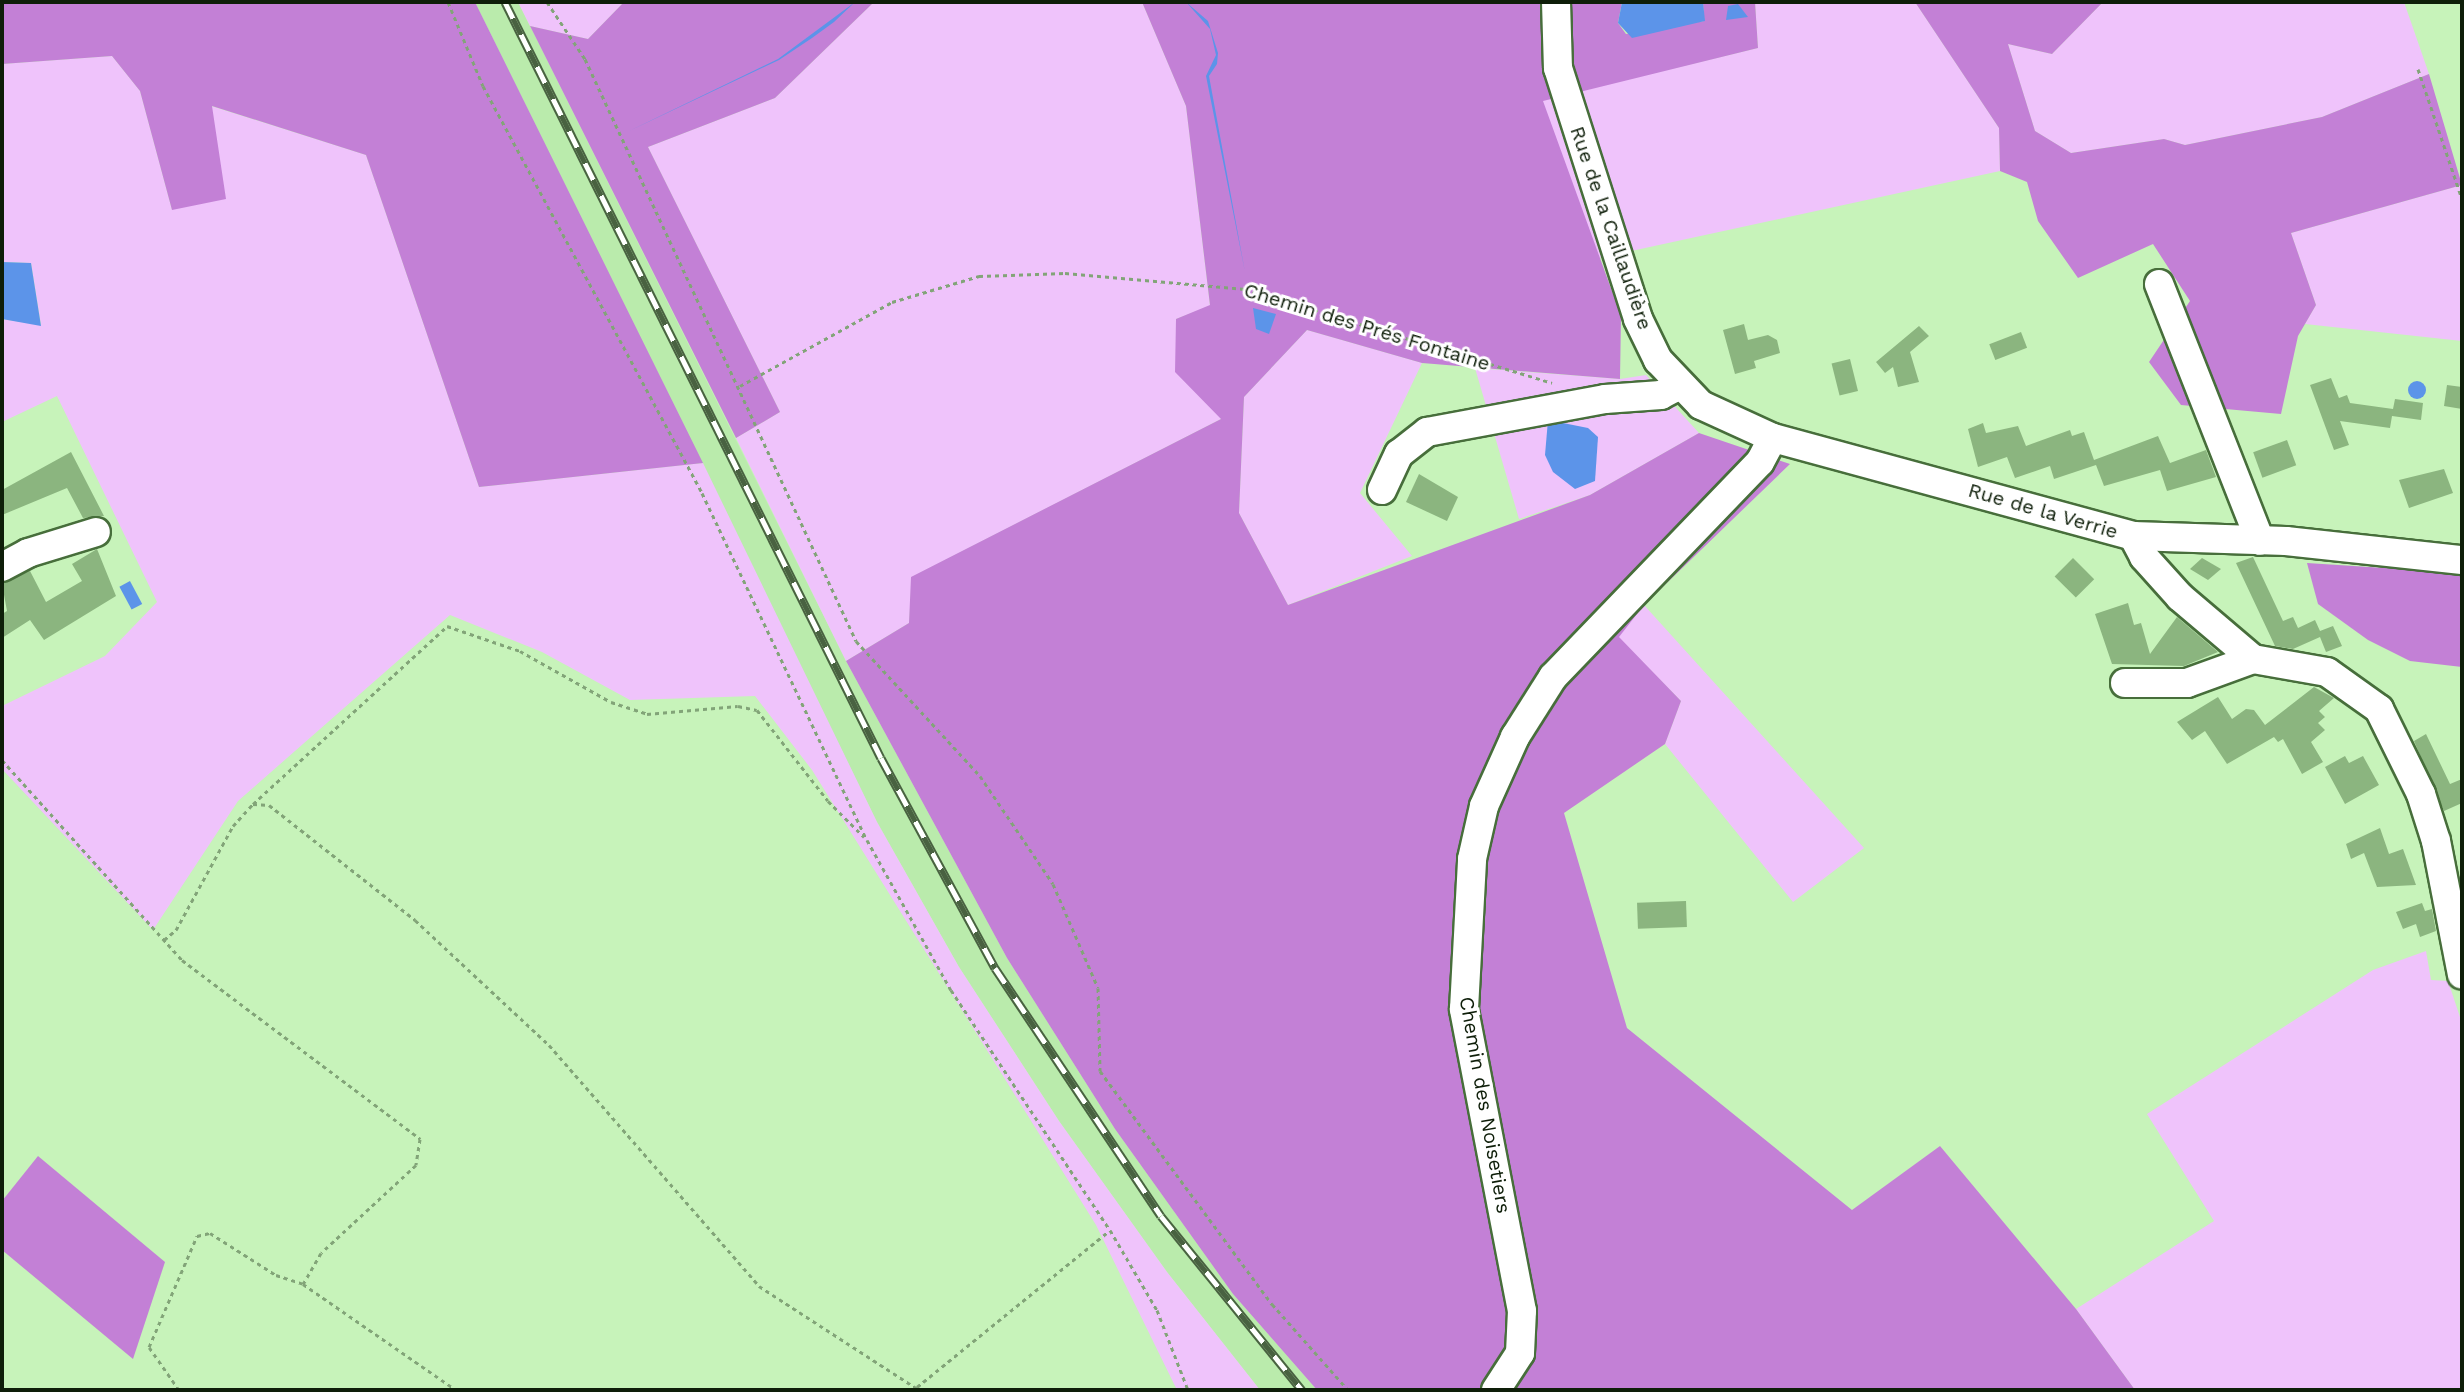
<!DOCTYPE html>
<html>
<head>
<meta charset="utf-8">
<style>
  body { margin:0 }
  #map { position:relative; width:2464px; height:1392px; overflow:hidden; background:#c7f3ba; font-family:"Work Sans",sans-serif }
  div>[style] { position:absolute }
  .built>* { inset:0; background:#baebac }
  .green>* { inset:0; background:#efc3fb }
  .forest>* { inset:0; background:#c380d6 }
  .water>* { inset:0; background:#5c94e9; transform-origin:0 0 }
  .round { border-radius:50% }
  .building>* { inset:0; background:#8bb57f; transform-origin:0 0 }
  .path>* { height:3px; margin-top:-1.5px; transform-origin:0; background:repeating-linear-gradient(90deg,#82a478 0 4px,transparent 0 8px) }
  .roads { filter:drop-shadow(2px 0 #476e3b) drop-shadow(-2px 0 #476e3b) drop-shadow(0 2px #476e3b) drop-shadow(0 -2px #476e3b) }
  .minor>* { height:28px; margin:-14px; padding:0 14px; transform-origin:14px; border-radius:14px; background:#fff }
  .rail>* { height:9px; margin-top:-4.5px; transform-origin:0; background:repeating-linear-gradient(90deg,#fff 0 18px,#496241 0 36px); box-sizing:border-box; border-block:2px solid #496241 }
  span { translate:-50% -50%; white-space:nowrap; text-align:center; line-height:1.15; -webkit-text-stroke:6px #fff; paint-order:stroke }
  .street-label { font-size:20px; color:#0e1e09 }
  .frame { position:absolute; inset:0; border:4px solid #0e1e09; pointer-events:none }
</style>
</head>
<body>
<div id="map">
  <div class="built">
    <div style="clip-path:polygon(475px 2px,518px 2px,846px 661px,1007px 958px,1115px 1129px,1233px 1294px,1317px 1390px,1260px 1390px,1167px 1272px,1059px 1121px,959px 967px,877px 822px)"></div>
  </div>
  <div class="green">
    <div style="clip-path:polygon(518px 2px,624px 2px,588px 39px,530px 26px)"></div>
    <div style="clip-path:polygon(874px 2px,1142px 2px,1186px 106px,1210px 306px,1176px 319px,1221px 419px,912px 577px,909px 623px,846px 661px,736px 438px,780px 412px,648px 147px,775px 98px)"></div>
    <div style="clip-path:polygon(1755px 2px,1915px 2px,1999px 128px,2000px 171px,1599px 258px,1542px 100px,1758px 48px)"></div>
    <div style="clip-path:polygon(2103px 2px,2404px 2px,2429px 74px,2322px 117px,2185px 145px,2164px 139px,2071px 153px,2035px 131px,2008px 44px,2052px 54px)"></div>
    <div style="clip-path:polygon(112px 56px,140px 91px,172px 210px,211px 106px,366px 155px,479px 487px,703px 463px,877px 822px,959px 967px,1059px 1121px,1167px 1272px,1260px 1390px,1177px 1390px,1096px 1225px,812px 770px,755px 696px,630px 700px,542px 652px,450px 615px,238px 801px,153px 930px,2px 769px,2px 706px,105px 656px,157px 602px,57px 396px,2px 422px,2px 319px,41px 325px,31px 263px,2px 262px,2px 64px)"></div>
    <div style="clip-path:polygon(2462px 185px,2462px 341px,2305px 324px,2316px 305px,2291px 233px)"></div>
    <div style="clip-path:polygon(1307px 330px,1422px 363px,1360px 493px,1412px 556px,1288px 605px,1239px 513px,1244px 397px)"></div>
    <div style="clip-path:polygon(1475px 368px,1620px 379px,1646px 375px,1699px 433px,1590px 495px,1519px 519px)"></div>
    <div style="clip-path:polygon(1644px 605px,1864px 848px,1793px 902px,1665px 744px,1681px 701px,1618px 637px)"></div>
    <div style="clip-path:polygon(2426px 951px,2431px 980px,2448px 981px,2462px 1023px,2462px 1390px,2135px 1390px,2076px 1309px,2214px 1221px,2147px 1114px,2373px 970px)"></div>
  </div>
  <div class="forest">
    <div style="clip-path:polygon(2px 2px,475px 2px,703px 463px,479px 487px,366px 155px,212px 106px,226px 199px,172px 210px,140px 91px,112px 56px,2px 64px)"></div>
    <div style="clip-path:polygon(624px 2px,874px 2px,775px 98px,648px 147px,780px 412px,736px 438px,530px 26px,588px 39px)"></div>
    <div style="clip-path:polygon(1142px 2px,1622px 2px,1618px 23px,1626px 34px,1704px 21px,1703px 2px,1755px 2px,1758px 48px,1543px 101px,1621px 316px,1620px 379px,1422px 363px,1307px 330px,1244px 397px,1239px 513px,1288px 605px,1590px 495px,1699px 433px,1790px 464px,1644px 605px,1619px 637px,1681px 701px,1665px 744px,1564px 813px,1627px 1028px,1852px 1210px,1940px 1146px,2076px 1309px,2135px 1390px,1317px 1390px,1233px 1294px,1115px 1129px,1007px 958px,846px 661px,909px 623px,911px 577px,1221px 419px,1175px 372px,1176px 319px,1210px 305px,1186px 106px)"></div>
    <div style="clip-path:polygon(1915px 2px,2103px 2px,2052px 54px,2008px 44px,2035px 131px,2071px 153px,2164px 139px,2185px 145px,2322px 117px,2429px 74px,2462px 185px,2291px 233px,2316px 305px,2298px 336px,2281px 414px,2181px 405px,2149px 362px,2190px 301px,2153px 244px,2078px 278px,2038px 221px,2027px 182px,2000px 171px,1999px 128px)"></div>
    <div style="clip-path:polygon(2307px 563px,2462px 573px,2462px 667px,2410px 661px,2368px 640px,2318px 604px)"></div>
    <div style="clip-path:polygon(38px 1156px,165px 1262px,133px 1359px,2px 1250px,2px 1201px)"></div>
  </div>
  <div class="water">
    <div style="clip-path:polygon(855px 2px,834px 22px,812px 38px,779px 60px,627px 132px,778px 59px)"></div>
    <div style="clip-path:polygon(1186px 2px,1208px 21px,1218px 53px,1217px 64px,1209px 76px,1245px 272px,1206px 76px,1216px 55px,1210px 29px)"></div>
    <div style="clip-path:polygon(1622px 2px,1703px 2px,1705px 21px,1632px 38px,1618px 23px)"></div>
    <div style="clip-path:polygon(1738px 4px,1748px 17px,1726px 20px,1728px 6px)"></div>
    <div style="clip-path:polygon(2px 262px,31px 263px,41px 326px,2px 319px)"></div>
    <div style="clip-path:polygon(1253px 308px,1276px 314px,1269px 334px,1256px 329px)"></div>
    <div class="round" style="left:2408px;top:381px;width:18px;height:18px"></div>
    <div style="clip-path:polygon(1548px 420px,1588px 428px,1598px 437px,1595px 481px,1575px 489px,1553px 472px,1545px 455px)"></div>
    <div style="left:130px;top:581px;width:26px;height:12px;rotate:62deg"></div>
  </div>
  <div class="building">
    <div style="clip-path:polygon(1744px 324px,1748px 340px,1768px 335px,1777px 340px,1780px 353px,1754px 361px,1756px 368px,1735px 374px,1723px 330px)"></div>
    <div style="clip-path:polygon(1919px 326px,1929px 336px,1910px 352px,1919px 382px,1898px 387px,1893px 367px,1885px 373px,1876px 362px)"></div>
    <div style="left:2021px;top:332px;width:17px;height:34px;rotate:69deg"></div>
    <div style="left:1850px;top:359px;width:33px;height:19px;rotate:76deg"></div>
    <div style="clip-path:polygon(2331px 378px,2339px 398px,2347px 395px,2350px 403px,2393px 409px,2395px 399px,2423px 403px,2421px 420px,2392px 416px,2390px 428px,2340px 421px,2349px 445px,2334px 450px,2310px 385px)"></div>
    <div style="clip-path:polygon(2447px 385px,2462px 387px,2462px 409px,2444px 406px)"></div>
    <div style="clip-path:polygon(1983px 423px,1986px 433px,2018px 426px,2026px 446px,2070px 430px,2072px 436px,2084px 432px,2094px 460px,2158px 436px,2170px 463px,2206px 450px,2216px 477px,2167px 491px,2160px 470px,2104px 486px,2096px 465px,2054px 479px,2050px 466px,2015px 478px,2007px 457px,1978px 467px,1968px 429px)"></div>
    <div style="left:2287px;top:440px;width:27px;height:36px;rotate:70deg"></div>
    <div style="clip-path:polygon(71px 452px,104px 516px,83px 518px,67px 488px,2px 515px,2px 490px)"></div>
    <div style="clip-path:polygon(2444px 469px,2453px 493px,2409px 508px,2399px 480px)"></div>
    <div style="clip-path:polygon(1419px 474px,1458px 497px,1447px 521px,1406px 502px)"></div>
    <div style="clip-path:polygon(97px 549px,116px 596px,44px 640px,30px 620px,2px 638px,2px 614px,7px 611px,2px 584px,30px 571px,46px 602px,82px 581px,72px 564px)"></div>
    <div style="clip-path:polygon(2253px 557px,2283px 621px,2293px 617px,2298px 628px,2315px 620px,2320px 631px,2333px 626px,2342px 646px,2326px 652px,2320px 637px,2293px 649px,2275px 646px,2236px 563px)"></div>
    <div style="left:2073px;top:558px;width:30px;height:26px;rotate:45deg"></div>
    <div style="clip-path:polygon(2202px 558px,2221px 569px,2208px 580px,2190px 569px)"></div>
    <div style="clip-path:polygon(2128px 603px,2134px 625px,2141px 623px,2150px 654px,2177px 617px,2218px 652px,2184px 666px,2112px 664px,2095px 614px)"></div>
    <div style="clip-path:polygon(2314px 687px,2334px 698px,2319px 711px,2325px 717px,2318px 723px,2325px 730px,2311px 742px,2323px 762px,2302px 774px,2283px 739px,2278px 742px,2274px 737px,2227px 764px,2205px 731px,2192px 740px,2177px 722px,2218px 697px,2232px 719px,2246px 709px,2254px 710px,2265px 725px)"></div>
    <div style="clip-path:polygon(2426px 734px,2450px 784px,2462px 779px,2462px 803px,2444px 811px,2414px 741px)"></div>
    <div style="clip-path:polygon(2345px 756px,2349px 763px,2363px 756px,2379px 785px,2345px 804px,2325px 767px)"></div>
    <div style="clip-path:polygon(2380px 828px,2389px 854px,2403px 849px,2416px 885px,2377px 887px,2364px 853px,2351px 859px,2346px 844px)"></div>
    <div style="left:1686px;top:901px;width:26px;height:49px;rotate:88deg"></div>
    <div style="clip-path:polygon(2422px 903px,2425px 911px,2432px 909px,2436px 931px,2420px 937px,2416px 924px,2403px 929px,2396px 912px)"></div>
  </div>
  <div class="path">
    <div style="left:448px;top:2px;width:91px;rotate:67.4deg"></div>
    <div style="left:483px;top:86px;width:462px;rotate:61.7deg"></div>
    <div style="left:702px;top:493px;width:384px;rotate:64.6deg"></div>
    <div style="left:867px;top:840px;width:172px;rotate:60.8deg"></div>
    <div style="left:951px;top:990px;width:288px;rotate:56.5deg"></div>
    <div style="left:1110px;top:1230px;width:93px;rotate:59.6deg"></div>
    <div style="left:1157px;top:1310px;width:86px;rotate:68.8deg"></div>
    <div style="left:547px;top:2px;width:69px;rotate:56.3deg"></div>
    <div style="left:585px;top:59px;width:642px;rotate:65.03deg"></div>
    <div style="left:856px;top:641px;width:183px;rotate:47.4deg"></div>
    <div style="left:980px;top:776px;width:130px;rotate:55.9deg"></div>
    <div style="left:1053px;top:884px;width:113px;rotate:66.6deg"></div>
    <div style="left:1098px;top:988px;width:83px;rotate:88.6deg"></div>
    <div style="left:1100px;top:1071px;width:290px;rotate:53.6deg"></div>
    <div style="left:1272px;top:1304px;width:115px;rotate:48.5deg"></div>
    <div style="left:2418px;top:69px;width:137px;rotate:71.3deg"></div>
    <div style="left:740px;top:386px;width:174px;rotate:-28.9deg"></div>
    <div style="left:892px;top:302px;width:91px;rotate:-16.6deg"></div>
    <div style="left:979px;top:276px;width:86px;rotate:-2deg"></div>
    <div style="left:1065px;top:273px;width:181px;rotate:5.1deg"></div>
    <div style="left:1245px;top:289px;width:321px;rotate:17deg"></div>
    <div style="left:2px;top:760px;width:269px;rotate:48deg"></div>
    <div style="left:182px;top:960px;width:298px;rotate:36.9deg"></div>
    <div style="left:420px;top:1139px;width:26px;rotate:99deg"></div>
    <div style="left:416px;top:1165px;width:129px;rotate:137.2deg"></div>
    <div style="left:321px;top:1253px;width:36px;rotate:120deg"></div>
    <div style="left:303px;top:1284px;width:186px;rotate:34.7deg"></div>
    <div style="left:253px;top:804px;width:263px;rotate:-42.5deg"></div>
    <div style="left:447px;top:626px;width:77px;rotate:18.9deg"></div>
    <div style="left:520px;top:651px;width:104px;rotate:29.3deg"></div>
    <div style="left:611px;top:702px;width:38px;rotate:18deg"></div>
    <div style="left:647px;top:714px;width:91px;rotate:-5deg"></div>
    <div style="left:738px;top:706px;width:19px;rotate:12deg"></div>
    <div style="left:757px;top:710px;width:115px;rotate:52deg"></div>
    <div style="left:828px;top:801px;width:51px;rotate:45deg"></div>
    <div style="left:164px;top:940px;width:16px;rotate:-40deg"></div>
    <div style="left:176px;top:930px;width:119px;rotate:-61.3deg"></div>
    <div style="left:233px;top:826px;width:30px;rotate:-48deg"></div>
    <div style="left:253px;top:804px;width:16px;rotate:4deg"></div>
    <div style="left:269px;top:805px;width:186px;rotate:38.2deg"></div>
    <div style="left:415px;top:920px;width:183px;rotate:43deg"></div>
    <div style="left:549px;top:1045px;width:320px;rotate:48.9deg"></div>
    <div style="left:759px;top:1286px;width:191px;rotate:33deg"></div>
    <div style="left:917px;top:1387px;width:247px;rotate:-39.1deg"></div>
    <div style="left:179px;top:1390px;width:52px;rotate:-124.9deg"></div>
    <div style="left:149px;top:1347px;width:121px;rotate:-66.6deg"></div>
    <div style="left:197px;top:1236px;width:13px;rotate:-13deg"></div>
    <div style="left:210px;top:1233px;width:78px;rotate:32.5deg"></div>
    <div style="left:276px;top:1275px;width:28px;rotate:18deg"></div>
  </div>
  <div class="roads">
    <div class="minor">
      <div style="left:1556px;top:2px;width:66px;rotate:88.3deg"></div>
      <div style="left:1558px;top:68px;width:263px;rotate:72.3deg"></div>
      <div style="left:1638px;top:319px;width:46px;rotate:64deg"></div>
      <div style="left:1658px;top:360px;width:62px;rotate:46.3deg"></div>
      <div style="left:1701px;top:405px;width:79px;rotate:24.6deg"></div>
      <div style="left:1773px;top:438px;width:373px;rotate:15.2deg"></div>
      <div style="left:2133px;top:536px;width:153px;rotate:1.9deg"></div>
      <div style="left:2286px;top:541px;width:177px;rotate:6.2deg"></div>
      <div style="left:2159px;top:284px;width:276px;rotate:68.5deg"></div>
      <div style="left:1382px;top:490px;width:40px;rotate:-65deg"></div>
      <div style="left:1399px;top:454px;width:36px;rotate:-38deg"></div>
      <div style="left:1427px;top:432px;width:181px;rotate:-10.5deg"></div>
      <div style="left:1605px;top:399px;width:56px;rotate:-4.1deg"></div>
      <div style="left:1661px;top:395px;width:19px;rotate:-28deg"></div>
      <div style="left:2133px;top:536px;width:24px;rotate:62deg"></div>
      <div style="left:2144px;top:557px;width:54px;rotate:48deg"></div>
      <div style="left:2180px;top:597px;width:96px;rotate:40.3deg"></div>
      <div style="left:2253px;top:659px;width:75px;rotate:10deg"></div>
      <div style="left:2327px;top:672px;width:64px;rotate:35.4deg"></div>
      <div style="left:2379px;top:709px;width:95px;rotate:63.7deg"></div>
      <div style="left:2421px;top:794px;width:49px;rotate:72.3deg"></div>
      <div style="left:2436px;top:841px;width:136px;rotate:79deg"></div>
      <div style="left:2px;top:567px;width:30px;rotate:-28deg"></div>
      <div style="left:28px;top:553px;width:71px;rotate:-17.2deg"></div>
      <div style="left:2125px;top:683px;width:62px"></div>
      <div style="left:2187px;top:683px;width:70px;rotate:-20deg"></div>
      <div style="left:1496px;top:1390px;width:44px;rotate:-57deg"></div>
      <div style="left:1520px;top:1353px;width:42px;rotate:-87.3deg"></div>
      <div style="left:1522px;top:1311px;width:308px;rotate:-100.9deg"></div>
      <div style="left:1464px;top:1009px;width:150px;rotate:-86.9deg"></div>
      <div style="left:1472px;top:859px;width:54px;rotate:-77.2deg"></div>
      <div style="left:1484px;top:806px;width:76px;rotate:-65.8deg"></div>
      <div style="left:1515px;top:737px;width:71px;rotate:-57.7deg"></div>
      <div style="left:1553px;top:677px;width:298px;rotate:-46.1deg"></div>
      <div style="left:1760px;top:462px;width:27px;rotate:-62deg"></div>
    </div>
  </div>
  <div class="rail">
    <div style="left:505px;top:2px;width:844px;rotate:63.56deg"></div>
    <div style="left:881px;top:758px;width:239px;rotate:61.5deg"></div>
    <div style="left:995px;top:968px;width:298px;rotate:56.2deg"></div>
    <div style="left:1161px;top:1216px;width:224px;rotate:51deg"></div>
  </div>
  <div class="street-label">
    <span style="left:1611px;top:228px;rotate:71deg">Rue de la Caillaudière</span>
    <span style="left:1367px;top:327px;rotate:17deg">Chemin des Prés Fontaine</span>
    <span style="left:2043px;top:511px;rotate:16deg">Rue de la Verrie</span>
    <span style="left:1485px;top:1105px;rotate:80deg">Chemin des Noisetiers</span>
  </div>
  <div class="frame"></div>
</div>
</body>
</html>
